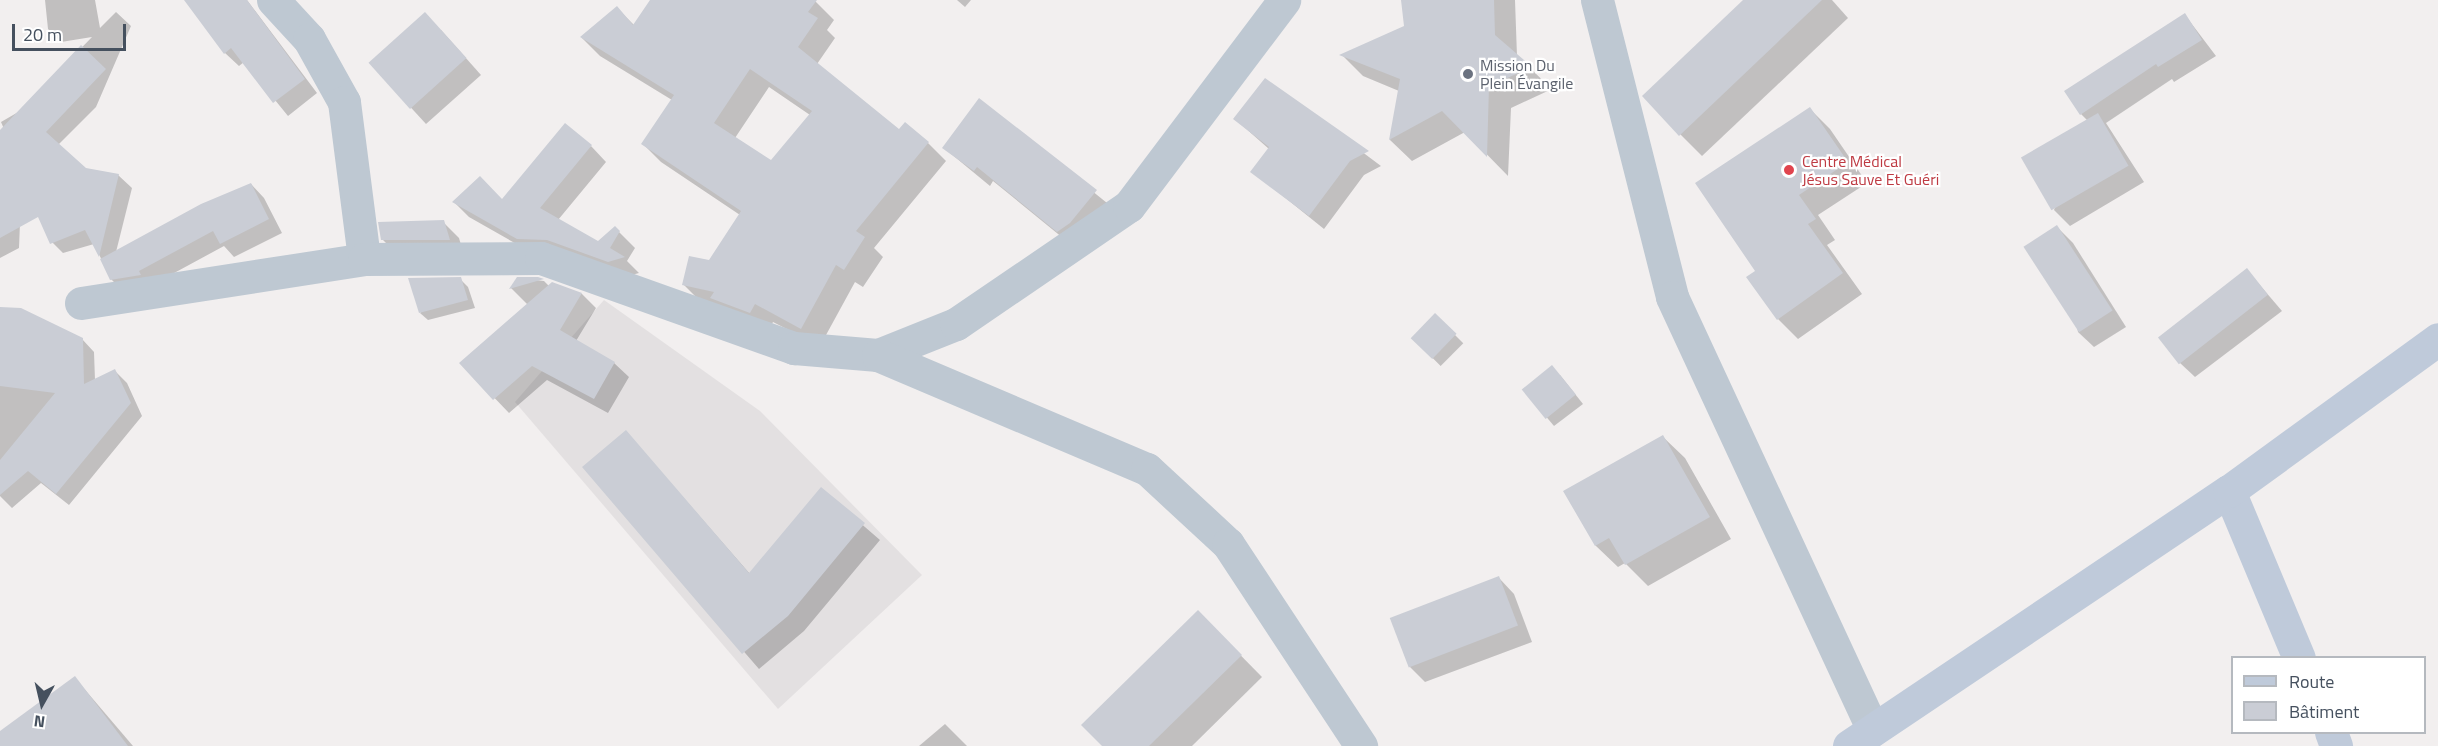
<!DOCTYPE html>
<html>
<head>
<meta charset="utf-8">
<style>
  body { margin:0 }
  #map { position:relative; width:2438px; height:746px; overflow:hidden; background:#f2efef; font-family:"Titillium Web",sans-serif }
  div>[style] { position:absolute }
  .education>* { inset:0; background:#e3e0e1 }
  .shadow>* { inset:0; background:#0003; transform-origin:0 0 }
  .building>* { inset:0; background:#cacdd5; transform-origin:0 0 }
  .street>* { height:33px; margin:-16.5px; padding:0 16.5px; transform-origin:16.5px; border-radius:16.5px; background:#bec8d2 }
  .secondary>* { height:33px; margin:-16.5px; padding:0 16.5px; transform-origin:16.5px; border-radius:16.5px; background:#bfcada }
  .dots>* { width:16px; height:16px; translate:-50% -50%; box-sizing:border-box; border:3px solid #fff; border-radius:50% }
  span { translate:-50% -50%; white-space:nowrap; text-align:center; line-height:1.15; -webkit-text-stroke:4.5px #fff; paint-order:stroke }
  .worship-label { font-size:16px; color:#5b616d }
  .left { translate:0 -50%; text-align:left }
  .health-label { font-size:16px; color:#be3a42 }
  .legend { position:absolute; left:2231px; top:656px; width:195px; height:78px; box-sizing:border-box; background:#fff; border:2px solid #b5b9bf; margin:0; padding:8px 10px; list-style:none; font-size:18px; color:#45505e }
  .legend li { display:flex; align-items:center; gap:12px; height:30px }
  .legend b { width:30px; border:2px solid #b5b9bf }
  .north { position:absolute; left:12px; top:674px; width:60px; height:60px; -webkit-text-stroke:4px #fff; paint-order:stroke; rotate:188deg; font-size:16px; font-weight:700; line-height:24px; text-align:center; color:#45505e }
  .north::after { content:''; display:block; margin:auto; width:21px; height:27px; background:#45505e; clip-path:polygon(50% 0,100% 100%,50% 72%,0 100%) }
  .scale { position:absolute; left:12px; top:24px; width:114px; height:27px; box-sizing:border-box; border:3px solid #45505e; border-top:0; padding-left:8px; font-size:18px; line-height:21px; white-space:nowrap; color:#45505e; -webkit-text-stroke:4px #fff; paint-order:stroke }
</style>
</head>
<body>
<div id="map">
  <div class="education">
    <div style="clip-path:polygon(604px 300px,760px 411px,922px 575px,778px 709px,515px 402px)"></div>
  </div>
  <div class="shadow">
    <div style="clip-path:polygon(45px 0,95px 0,100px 28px,116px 12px,131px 26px,96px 107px,58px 145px,86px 169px,118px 175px,132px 188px,116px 252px,251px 184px,264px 198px,282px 233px,234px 257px,224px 246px,152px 285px,125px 293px,111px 279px,94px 244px,63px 253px,49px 239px,22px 173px,19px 248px,0 258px,0 139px,7px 136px,1px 122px,20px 111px,92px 37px,61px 42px,48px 29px)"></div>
    <div style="clip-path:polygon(186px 0,247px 0,317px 93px,288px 116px,244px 62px,239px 66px,225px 53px)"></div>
    <div style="clip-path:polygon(evenodd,652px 0,814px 0,834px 20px,827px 30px,835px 38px,817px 64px,899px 131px,928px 143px,946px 161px,874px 248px,883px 257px,863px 287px,855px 282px,820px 346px,773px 322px,769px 330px,702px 303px,684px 285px,710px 261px,740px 215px,661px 162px,643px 144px,672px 100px,600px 56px,582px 38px,617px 8px,635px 26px,652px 0,769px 87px,810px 115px,771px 162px,735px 138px,769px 87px)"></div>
    <div style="clip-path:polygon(957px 0,971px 0,965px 7px)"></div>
    <div style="clip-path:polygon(1402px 0,1515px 0,1517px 56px,1552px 89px,1511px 108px,1508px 176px,1465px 132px,1412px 161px,1390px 140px,1399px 91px,1363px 76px,1342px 55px,1406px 27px)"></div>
    <div style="clip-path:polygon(1745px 0,1832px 0,1848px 18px,1702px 156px,1680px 134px)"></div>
    <div style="clip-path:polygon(2185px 15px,2216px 56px,2174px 82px,2172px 79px,2106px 123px,2144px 182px,2070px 226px,2054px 210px,2088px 121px,2081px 114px)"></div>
    <div style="clip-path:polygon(441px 30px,481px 75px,426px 124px,370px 63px)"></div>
    <div style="clip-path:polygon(1266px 80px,1381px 166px,1364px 175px,1324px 229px,1252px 171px,1269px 149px,1235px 119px)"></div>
    <div style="clip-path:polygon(979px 100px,1112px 207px,1074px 247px,993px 181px,990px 186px,944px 148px)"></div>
    <div style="clip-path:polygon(1810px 109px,1830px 129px,1867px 183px,1818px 215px,1835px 240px,1827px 245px,1862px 294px,1798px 339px,1778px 319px)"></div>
    <div style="clip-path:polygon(591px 146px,606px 162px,558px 220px,598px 243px,619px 232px,635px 248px,627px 261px,639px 273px,624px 277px,534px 254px,469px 217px,454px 202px,503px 201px)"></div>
    <div style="clip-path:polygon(443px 222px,459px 238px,464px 255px,398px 255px,382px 239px)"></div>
    <div style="clip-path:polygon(2057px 227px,2073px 243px,2126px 327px,2094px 347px,2078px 332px)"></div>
    <div style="clip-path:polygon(2247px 270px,2282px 311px,2195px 377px,2179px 362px)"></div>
    <div style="clip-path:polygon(518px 278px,544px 281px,549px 286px,552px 283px,582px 294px,596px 308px,576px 341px,614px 363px,629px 377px,608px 413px,547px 380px,509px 413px,461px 363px,528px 305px,511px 288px)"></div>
    <div style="clip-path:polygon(460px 279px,468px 287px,475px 308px,428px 320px,420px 313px)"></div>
    <div style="clip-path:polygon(0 309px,82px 339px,94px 352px,95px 380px,115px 371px,127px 383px,142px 416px,69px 505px,41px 483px,12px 508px,0 496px)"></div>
    <div style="left:1435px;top:315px;width:40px;height:32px;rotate:45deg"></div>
    <div style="clip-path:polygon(1560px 375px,1583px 404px,1554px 426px,1523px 389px)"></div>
    <div style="clip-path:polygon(626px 432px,750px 574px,821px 489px,880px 540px,804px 631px,759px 669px,584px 467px)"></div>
    <div style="clip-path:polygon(1663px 437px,1685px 458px,1731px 539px,1648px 586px,1625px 563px,1618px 567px,1596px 546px,1565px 491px)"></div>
    <div style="clip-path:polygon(1499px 578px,1514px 594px,1532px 642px,1425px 682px,1409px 666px)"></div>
    <div style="clip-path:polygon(1198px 612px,1262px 677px,1192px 746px,1104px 746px)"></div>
    <div style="clip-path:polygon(75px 678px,133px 746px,0 746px,0 733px)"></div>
    <div style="clip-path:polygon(945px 724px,967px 746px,919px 746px)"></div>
  </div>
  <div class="building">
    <div style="clip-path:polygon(184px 0,247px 0,305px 79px,273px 103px,231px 48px,224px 54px)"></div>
    <div style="clip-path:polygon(evenodd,650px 0,817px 0,808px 12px,818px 18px,798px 47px,899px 129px,905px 122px,929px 142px,856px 231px,865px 237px,844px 270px,836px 265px,801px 329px,755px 304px,750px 313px,710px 298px,714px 292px,682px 285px,689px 256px,709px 260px,741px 211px,641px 144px,674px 95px,580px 37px,617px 6px,633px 25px,650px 0,750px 69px,812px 111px,771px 160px,714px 123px,750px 69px)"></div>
    <div style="clip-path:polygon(1401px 0,1494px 0,1495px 35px,1532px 67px,1489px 86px,1487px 157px,1442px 111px,1389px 140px,1400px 79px,1339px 55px,1404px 26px)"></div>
    <div style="clip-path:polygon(1743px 0,1822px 0,1679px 136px,1642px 96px)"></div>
    <div style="left:425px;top:12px;width:62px;height:76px;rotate:48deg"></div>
    <div style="clip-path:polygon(2185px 13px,2202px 40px,2158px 67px,2156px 64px,2080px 115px,2064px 91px)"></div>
    <div style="clip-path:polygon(81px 45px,106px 69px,46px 132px,86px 168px,119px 174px,99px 257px,85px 230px,50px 244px,38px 217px,0 238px,0 130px)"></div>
    <div style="clip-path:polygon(1265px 78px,1369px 151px,1350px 161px,1309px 216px,1250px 172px,1269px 147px,1233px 119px)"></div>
    <div style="clip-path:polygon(979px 98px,1097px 190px,1070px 223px,1057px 232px,977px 167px,974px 171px,942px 148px)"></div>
    <div style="clip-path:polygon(1810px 107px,1848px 162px,1799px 195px,1816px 219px,1808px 224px,1843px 273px,1777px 320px,1746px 277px,1755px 271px,1695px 183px)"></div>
    <div style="left:2098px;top:113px;width:61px;height:89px;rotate:60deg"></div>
    <div style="clip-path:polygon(565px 123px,592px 145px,540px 208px,598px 241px,615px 226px,620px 231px,610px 248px,625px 257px,608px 262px,547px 240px,517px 239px,452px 202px,480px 176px,502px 199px)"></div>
    <div style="clip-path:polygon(251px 183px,269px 219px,220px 244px,213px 231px,139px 271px,141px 275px,110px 280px,100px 259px,201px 204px)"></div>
    <div style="clip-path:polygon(444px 220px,450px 240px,381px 240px,378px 222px)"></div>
    <div style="left:2057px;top:225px;width:102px;height:40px;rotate:57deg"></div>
    <div style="left:2247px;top:268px;width:34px;height:113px;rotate:52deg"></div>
    <div style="clip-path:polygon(461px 277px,468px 300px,419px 313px,408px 278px)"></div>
    <div style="clip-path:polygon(517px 277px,538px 277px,544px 279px,509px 289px)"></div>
    <div style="clip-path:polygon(552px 282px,582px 293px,560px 330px,615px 362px,594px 399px,532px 366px,493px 400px,459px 363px)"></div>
    <div style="clip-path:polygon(0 307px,21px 308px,83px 338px,84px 384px,115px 369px,131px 403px,56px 494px,28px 471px,0 495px,0 460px,55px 393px,0 386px)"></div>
    <div style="left:1435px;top:313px;width:30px;height:35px;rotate:44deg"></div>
    <div style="left:1552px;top:365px;width:38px;height:39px;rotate:51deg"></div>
    <div style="clip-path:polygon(626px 430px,749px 573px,821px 487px,865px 523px,788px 616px,742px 654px,582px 467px)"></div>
    <div style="clip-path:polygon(1663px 435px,1710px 517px,1625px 565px,1609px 538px,1595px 546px,1563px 491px)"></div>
    <div style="left:1499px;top:576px;width:53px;height:117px;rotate:69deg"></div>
    <div style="clip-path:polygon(1198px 610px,1242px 655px,1149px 746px,1102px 746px,1081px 725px)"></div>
    <div style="clip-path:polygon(75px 676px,128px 746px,0 746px,0 731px)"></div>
  </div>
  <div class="street">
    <div style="left:273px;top:0;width:53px;rotate:47.3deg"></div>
    <div style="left:309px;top:39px;width:72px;rotate:60.9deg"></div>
    <div style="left:344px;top:102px;width:158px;rotate:82.7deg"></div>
    <div style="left:1597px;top:0;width:306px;rotate:75.8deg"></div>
    <div style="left:1672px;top:297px;width:477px;rotate:65.1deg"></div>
    <div style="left:81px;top:303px;width:286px;rotate:-8.8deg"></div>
    <div style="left:364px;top:259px;width:177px;rotate:-0.3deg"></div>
    <div style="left:541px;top:258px;width:269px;rotate:19.6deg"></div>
    <div style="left:794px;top:348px;width:84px;rotate:4.8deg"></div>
    <div style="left:878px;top:355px;width:84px;rotate:-21.7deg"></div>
    <div style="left:956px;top:324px;width:209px;rotate:-34.3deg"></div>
    <div style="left:1129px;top:206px;width:258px;rotate:-53deg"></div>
    <div style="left:878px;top:355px;width:292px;rotate:23deg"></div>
    <div style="left:1147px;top:469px;width:110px;rotate:42.8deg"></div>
    <div style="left:1228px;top:544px;width:242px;rotate:56.6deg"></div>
  </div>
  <div class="secondary">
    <div style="left:2229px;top:491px;width:181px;rotate:67.3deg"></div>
    <div style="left:2331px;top:732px;width:15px;rotate:70deg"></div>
    <div style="left:1849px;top:746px;width:458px;rotate:-33.9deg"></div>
    <div style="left:2229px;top:491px;width:258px;rotate:-36deg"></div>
  </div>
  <div class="dots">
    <div style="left:1468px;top:74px;background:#6b7280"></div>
    <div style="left:1789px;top:170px;background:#e0444e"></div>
  </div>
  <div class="worship-label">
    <span class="left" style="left:1480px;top:74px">Mission Du<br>Plein Évangile</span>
  </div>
  <div class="health-label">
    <span class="left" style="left:1802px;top:170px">Centre Médical<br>Jésus Sauve Et Guéri</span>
  </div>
  <ul class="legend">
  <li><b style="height:8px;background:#bfcada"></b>Route</li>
  <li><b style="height:16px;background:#cacdd5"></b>Bâtiment</li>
  </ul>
  <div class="north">N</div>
  <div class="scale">20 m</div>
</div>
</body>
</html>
